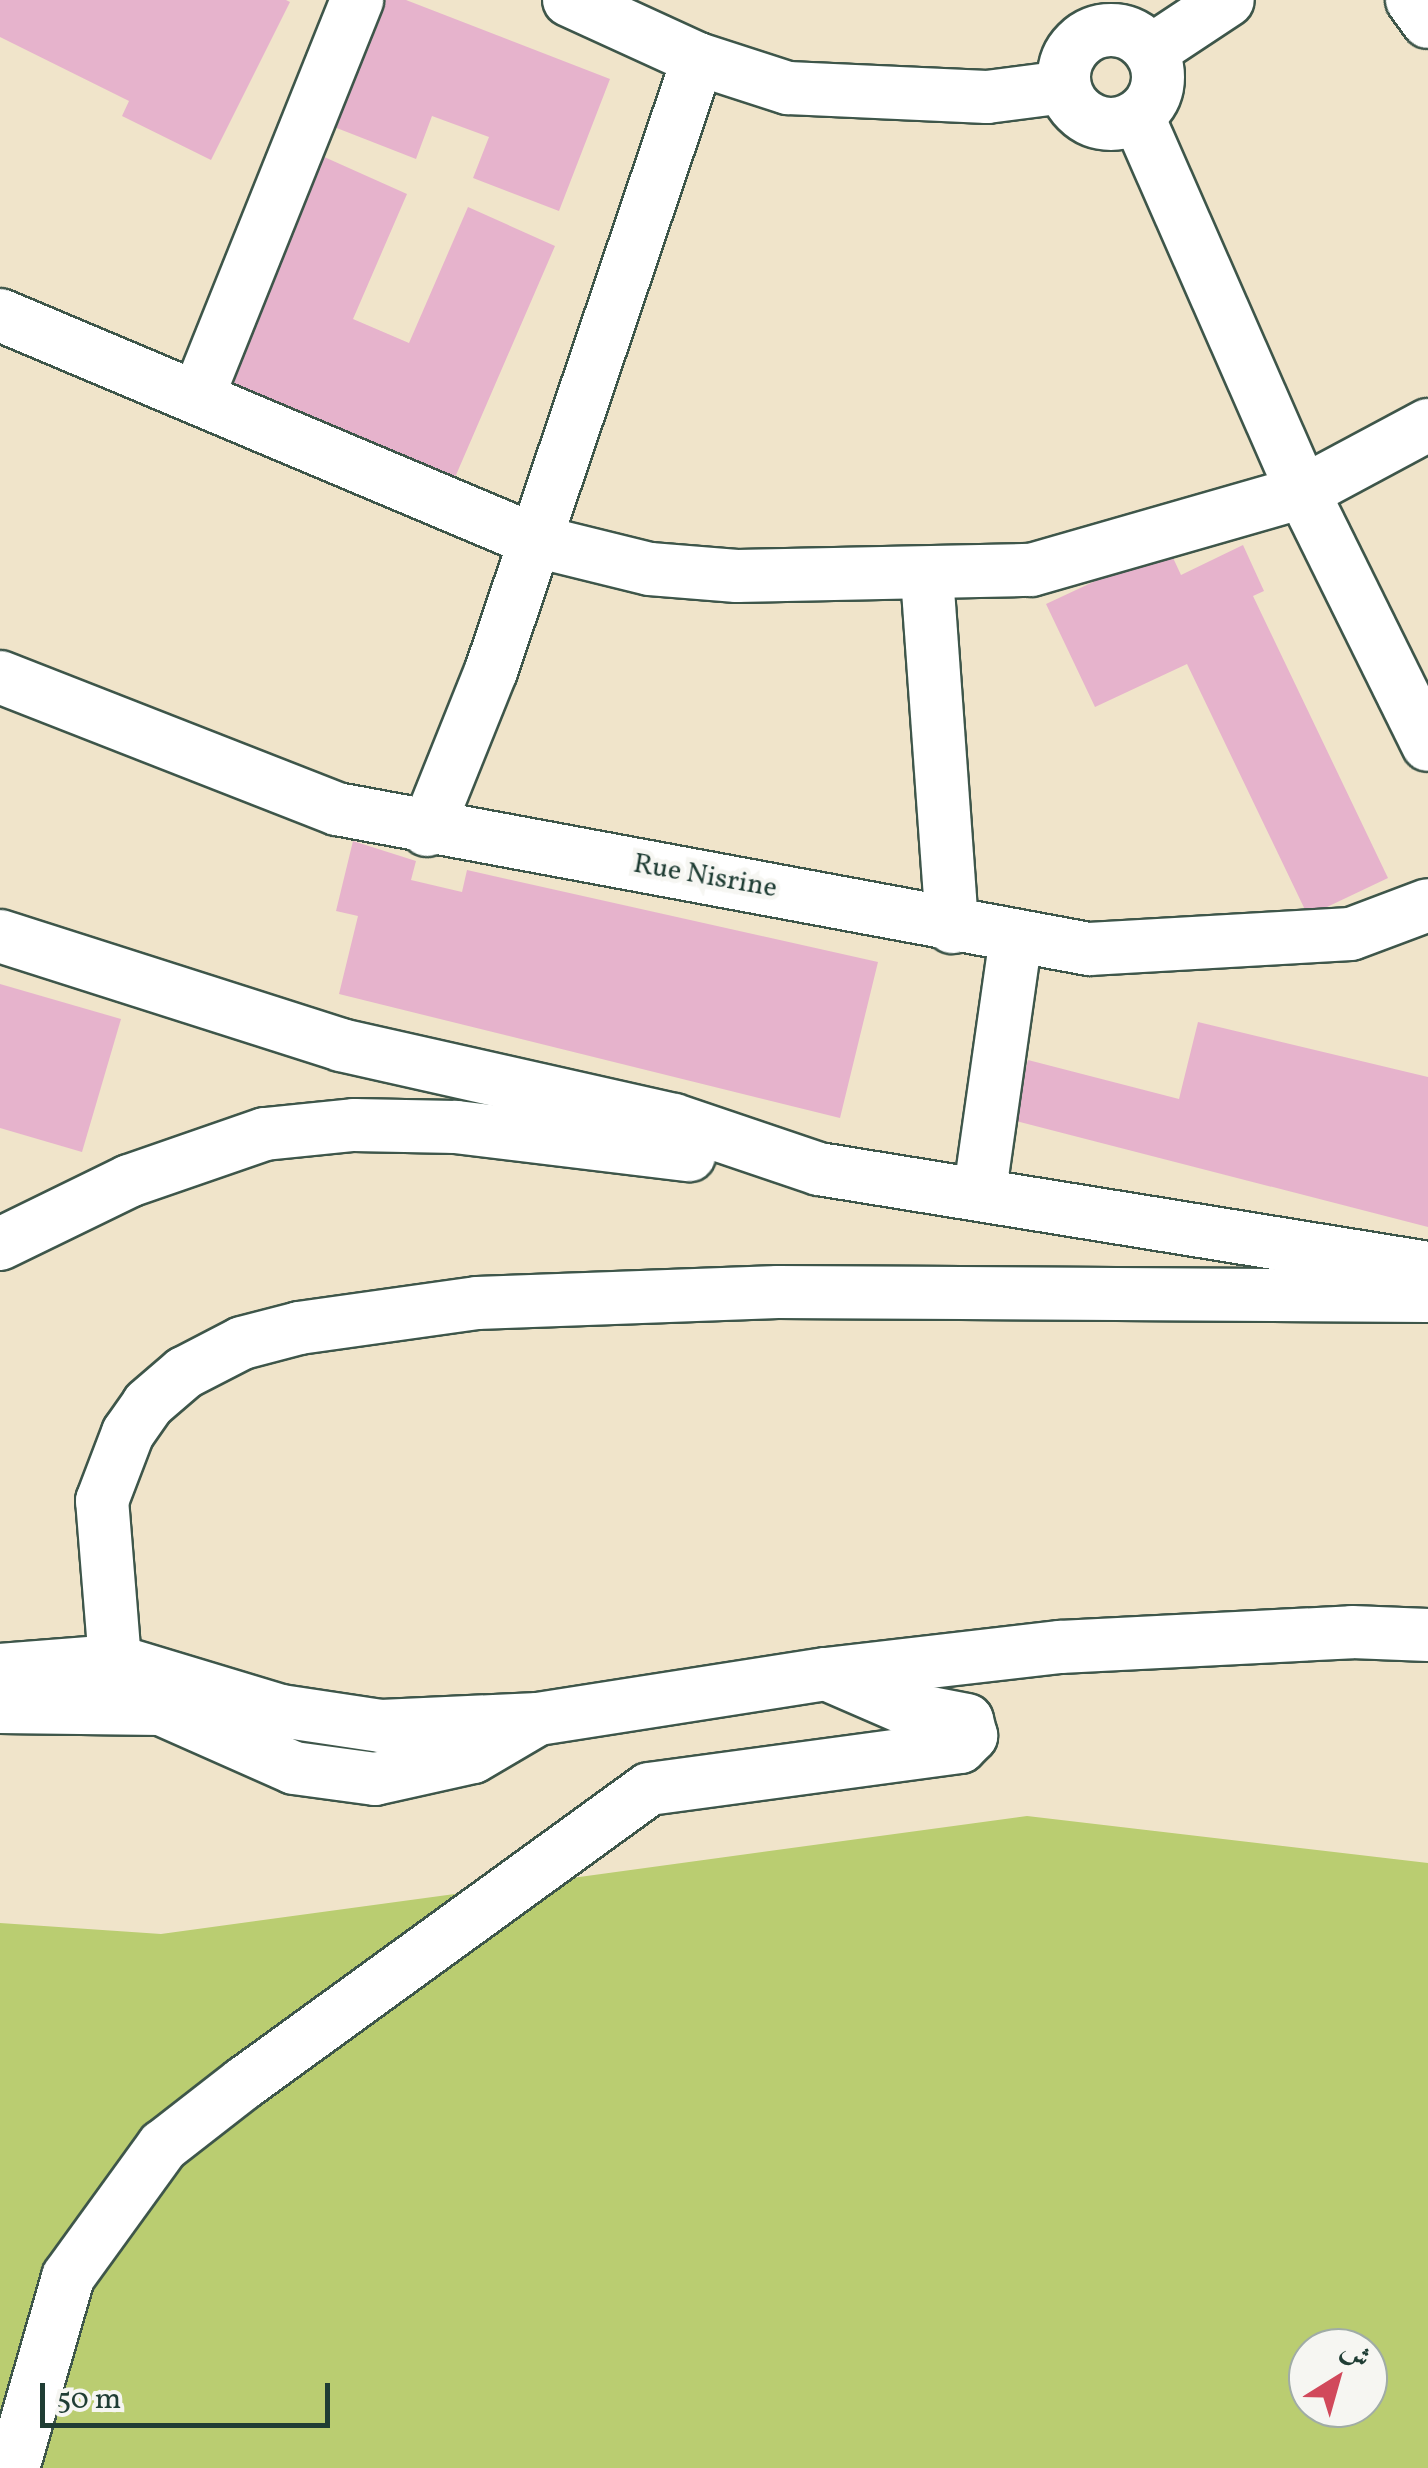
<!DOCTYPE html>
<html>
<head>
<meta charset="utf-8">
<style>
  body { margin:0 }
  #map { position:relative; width:1428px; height:2468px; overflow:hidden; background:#f0e4ca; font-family:Vollkorn,Amiri,serif }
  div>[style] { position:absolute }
  .green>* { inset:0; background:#bacd71 }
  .building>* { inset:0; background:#e6b3cc }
  .roads { filter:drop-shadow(2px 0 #3e564a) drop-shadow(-2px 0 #3e564a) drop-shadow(0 2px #3e564a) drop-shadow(0 -2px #3e564a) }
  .minor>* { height:52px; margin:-26px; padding:0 26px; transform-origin:26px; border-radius:26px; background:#fff }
  .minor>.ring { margin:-26px; padding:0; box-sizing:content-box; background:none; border:52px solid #fff; border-radius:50% }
  span { translate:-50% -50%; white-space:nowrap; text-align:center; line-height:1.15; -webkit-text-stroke:9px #f6f6f2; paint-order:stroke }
  .street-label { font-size:28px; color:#1f3d34 }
  .north { position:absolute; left:1288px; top:2328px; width:100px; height:100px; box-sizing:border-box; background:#f6f6f2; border:2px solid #a0aca6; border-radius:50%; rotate:37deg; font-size:28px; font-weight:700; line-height:40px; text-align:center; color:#1f3d34 }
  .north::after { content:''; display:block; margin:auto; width:35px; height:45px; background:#d1495b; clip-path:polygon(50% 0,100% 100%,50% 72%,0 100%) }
  .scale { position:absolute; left:40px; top:2383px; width:290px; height:45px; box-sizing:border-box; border:5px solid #1f3d34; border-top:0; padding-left:12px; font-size:30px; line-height:35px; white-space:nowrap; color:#1f3d34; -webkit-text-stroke:8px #f6f6f2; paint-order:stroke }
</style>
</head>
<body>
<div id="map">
  <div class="green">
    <div style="clip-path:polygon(evenodd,1027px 1816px,1428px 1863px,1428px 2468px,0 2468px,0 1923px,161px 1934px,1027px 1816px,1308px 2348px,1368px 2348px,1368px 2408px,1308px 2408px,1308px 2348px)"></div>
  </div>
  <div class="building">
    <div style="clip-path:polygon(0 0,286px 0,290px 2px,211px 160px,122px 116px,129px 101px,0 37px)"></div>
    <div style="clip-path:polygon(377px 0,406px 0,610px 79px,559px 211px,473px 178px,489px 137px,432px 116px,416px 159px,329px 125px)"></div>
    <div style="clip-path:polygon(322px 156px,407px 194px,353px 319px,409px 343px,468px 207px,555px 246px,453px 482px,223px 381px)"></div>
    <div style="clip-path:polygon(1243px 545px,1264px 591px,1253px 596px,1388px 878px,1308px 916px,1187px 664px,1095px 707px,1046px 604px,1168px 547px,1181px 575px)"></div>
    <div style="clip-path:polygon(353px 841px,416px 861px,411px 880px,462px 892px,467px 870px,878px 962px,840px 1118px,339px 994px,358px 916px,336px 911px)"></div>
    <div style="clip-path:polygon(0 984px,121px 1019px,82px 1152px,0 1128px)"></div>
    <div style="clip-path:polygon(1198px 1022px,1428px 1077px,1428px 1227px,1012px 1120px,1028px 1060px,1179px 1099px)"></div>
  </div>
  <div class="roads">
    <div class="minor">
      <div style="left:569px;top:0;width:142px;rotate:24.6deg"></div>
      <div style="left:698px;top:59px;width:95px;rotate:17.9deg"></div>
      <div style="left:788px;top:88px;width:199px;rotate:2.6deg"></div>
      <div style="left:987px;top:97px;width:78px;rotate:-7.4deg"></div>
      <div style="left:1412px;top:0;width:27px;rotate:54deg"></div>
      <div class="ring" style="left:1064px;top:30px;width:42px;height:42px"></div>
      <div style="left:1151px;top:51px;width:92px;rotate:-33.5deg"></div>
      <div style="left:1138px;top:117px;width:410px;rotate:66.3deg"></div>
      <div style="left:1303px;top:492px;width:282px;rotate:63.7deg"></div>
      <div style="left:0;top:315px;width:582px;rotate:22.86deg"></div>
      <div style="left:536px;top:541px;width:117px;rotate:13.8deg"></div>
      <div style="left:650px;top:569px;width:87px;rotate:4.6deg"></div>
      <div style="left:737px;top:576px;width:294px;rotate:-1.2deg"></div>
      <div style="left:1031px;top:570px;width:283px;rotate:-16deg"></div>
      <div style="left:1303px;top:492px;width:142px;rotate:-28.2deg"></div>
      <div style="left:198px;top:396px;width:427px;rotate:-68.1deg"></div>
      <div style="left:927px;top:576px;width:352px;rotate:85.9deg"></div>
      <div style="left:0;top:677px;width:362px;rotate:21.4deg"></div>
      <div style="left:337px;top:809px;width:765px;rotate:10.55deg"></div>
      <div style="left:1089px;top:949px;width:262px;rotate:-3.3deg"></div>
      <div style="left:1351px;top:934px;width:82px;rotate:-20.6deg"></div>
      <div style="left:427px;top:830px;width:171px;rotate:-68.1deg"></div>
      <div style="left:491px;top:671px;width:646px;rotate:-71.31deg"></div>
      <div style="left:0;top:936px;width:358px;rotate:17.7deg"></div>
      <div style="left:341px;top:1045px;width:341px;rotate:12.7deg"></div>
      <div style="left:674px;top:1120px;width:153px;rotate:18.7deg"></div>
      <div style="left:819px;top:1169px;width:617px;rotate:9.23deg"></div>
      <div style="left:980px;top:1190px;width:256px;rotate:-81.9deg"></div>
      <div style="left:0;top:1244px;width:144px;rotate:-26deg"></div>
      <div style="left:129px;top:1181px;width:144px;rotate:-19.1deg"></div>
      <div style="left:265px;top:1134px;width:89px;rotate:-5.8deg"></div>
      <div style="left:354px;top:1125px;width:102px;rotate:1.1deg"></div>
      <div style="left:456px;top:1127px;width:235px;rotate:6.9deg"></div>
      <div style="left:115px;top:1661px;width:161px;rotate:-94.6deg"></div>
      <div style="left:102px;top:1501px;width:73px;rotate:-69.1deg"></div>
      <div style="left:128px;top:1433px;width:35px;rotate:-55deg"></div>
      <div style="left:148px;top:1404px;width:48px;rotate:-40.7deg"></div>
      <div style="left:184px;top:1373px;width:65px;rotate:-27.3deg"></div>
      <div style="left:242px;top:1343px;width:59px;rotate:-14.7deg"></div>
      <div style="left:299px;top:1328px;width:180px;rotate:-8deg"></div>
      <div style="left:477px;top:1303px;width:301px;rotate:-2.1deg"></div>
      <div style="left:778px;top:1292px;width:650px;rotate:0.35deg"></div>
      <div style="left:0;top:1670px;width:115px;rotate:-4.5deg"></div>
      <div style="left:115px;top:1661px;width:173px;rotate:16.8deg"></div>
      <div style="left:281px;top:1711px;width:101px;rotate:8.5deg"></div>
      <div style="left:381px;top:1726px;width:157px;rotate:-2.6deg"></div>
      <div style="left:538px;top:1719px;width:291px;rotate:-8.9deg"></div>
      <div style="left:826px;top:1674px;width:236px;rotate:-6.6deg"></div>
      <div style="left:1060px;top:1647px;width:292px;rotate:-2.9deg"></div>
      <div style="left:1352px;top:1632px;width:76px;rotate:2.3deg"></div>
      <div style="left:0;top:1707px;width:161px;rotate:0.7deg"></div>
      <div style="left:161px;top:1709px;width:145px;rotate:23.9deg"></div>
      <div style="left:294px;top:1768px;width:82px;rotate:7.7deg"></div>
      <div style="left:375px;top:1779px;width:100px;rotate:-12.7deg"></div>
      <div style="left:473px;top:1757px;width:73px;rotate:-30.4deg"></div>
      <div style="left:13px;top:2468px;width:199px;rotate:-73.9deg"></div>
      <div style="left:68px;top:2277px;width:162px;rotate:-54.1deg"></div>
      <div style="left:163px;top:2146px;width:103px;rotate:-37.9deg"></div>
      <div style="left:244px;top:2083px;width:500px;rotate:-35.98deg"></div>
      <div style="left:649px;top:1789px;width:314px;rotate:-7.7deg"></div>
      <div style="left:960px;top:1747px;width:16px;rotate:-45deg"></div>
      <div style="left:971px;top:1736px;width:16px;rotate:-104deg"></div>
      <div style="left:967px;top:1720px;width:63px;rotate:-169deg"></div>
      <div style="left:905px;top:1708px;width:86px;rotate:-156.7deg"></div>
    </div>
  </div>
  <div class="street-label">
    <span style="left:705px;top:877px;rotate:10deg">Rue Nisrine</span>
  </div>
  <div class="north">ش</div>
  <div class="scale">50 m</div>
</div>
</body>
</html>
